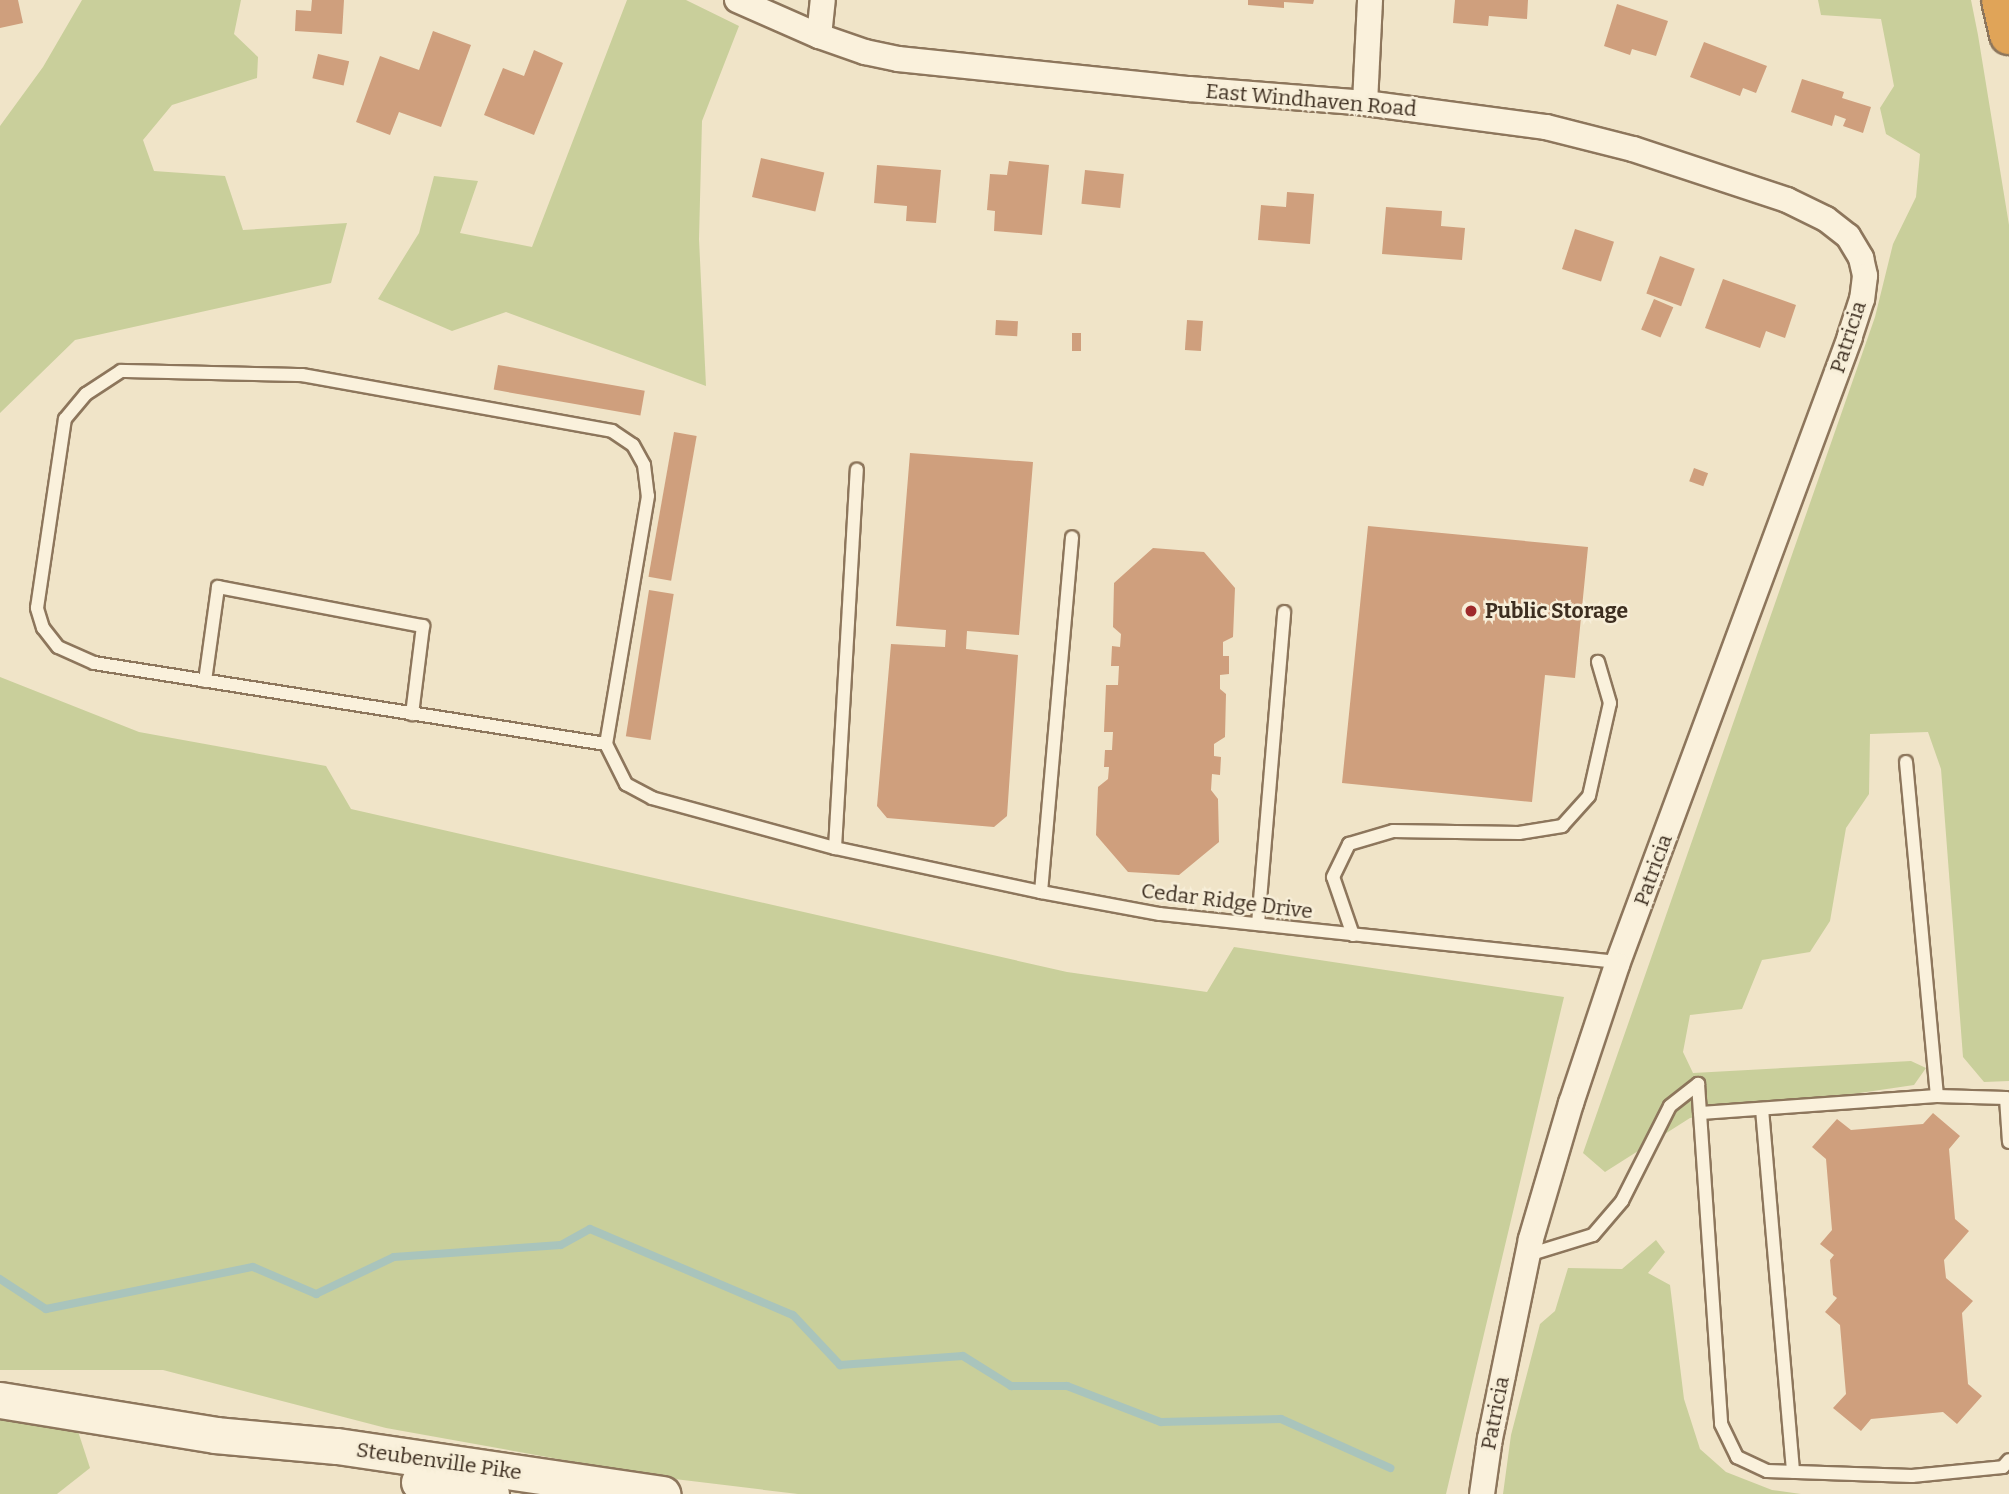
<!DOCTYPE html>
<html>
<head>
<meta charset="utf-8">
<style>
  body { margin:0 }
  #map { position:relative; width:2009px; height:1494px; overflow:hidden; background:#f0e4c8; font-family:Bitter,serif }
  div>[style] { position:absolute }
  .green>* { inset:0; background:#c9cf9b }
  .stream>* { height:8px; margin:-4px; padding:0 4px; transform-origin:4px; border-radius:4px; background:#a9c4bc }
  .building>* { inset:0; background:#cf9f7d; transform-origin:0 0 }
  .roads { filter:drop-shadow(2px 0 #8d765c) drop-shadow(-2px 0 #8d765c) drop-shadow(0 2px #8d765c) drop-shadow(0 -2px #8d765c) }
  .lane>* { height:12px; margin:-6px; padding:0 6px; transform-origin:6px; border-radius:6px; background:#faf1dc }
  .street>* { height:24px; margin:-12px; padding:0 12px; transform-origin:12px; border-radius:12px; background:#faf1dc }
  .secondary>* { height:35px; margin:-17.5px; padding:0 17.5px; transform-origin:17.5px; border-radius:17.5px; background:#faf1dc }
  .highway>* { height:38px; margin:-19px; padding:0 19px; transform-origin:19px; border-radius:19px; background:#e0a458 }
  .dots>* { width:19px; height:19px; translate:-50% -50%; box-sizing:border-box; border:4px solid #f7eed8; border-radius:50% }
  span { translate:-50% -50%; white-space:nowrap; text-align:center; line-height:1.15; -webkit-text-stroke:5px #f7eed8; paint-order:stroke }
  .street-label { font-size:21px; color:#3d2e20 }
  .poi-label { font-size:21px; color:#3d2e20; font-weight:700 }
  .left { translate:0 -50%; text-align:left }
</style>
</head>
<body>
<div id="map">
  <div class="green">
    <div style="clip-path:polygon(82px 0,241px 0,234px 34px,258px 57px,257px 78px,172px 105px,143px 140px,154px 171px,225px 176px,243px 230px,347px 223px,331px 283px,75px 340px,0 413px,0 126px,43px 67px)"></div>
    <div style="clip-path:polygon(627px 0,686px 0,739px 26px,702px 121px,699px 239px,706px 386px,506px 312px,452px 331px,378px 299px,419px 233px,434px 176px,478px 181px,460px 233px,532px 247px)"></div>
    <div style="clip-path:polygon(1818px 0,1971px 0,1978px 35px,2009px 225px,2009px 1081px,1984px 1082px,1963px 1057px,1941px 769px,1928px 732px,1870px 734px,1869px 794px,1846px 828px,1830px 921px,1810px 952px,1762px 960px,1742px 1009px,1690px 1015px,1683px 1052px,1693px 1073px,1911px 1061px,1926px 1068px,1914px 1085px,1690px 1118px,1605px 1172px,1583px 1153px,1875px 317px,1893px 244px,1916px 197px,1920px 154px,1886px 134px,1880px 108px,1894px 86px,1881px 19px,1821px 15px)"></div>
    <div style="clip-path:polygon(0 677px,139px 732px,326px 766px,351px 809px,1067px 972px,1207px 992px,1234px 947px,1564px 997px,1446px 1494px,798px 1494px,658px 1477px,386px 1428px,163px 1370px,0 1370px)"></div>
    <div style="clip-path:polygon(1656px 1240px,1665px 1252px,1648px 1273px,1670px 1285px,1684px 1399px,1700px 1449px,1726px 1472px,1772px 1490px,1801px 1494px,1503px 1494px,1511px 1435px,1540px 1324px,1555px 1311px,1568px 1268px,1622px 1269px)"></div>
    <div style="clip-path:polygon(0 1406px,73px 1416px,90px 1468px,57px 1494px,0 1494px)"></div>
  </div>
  <div class="stream">
    <div style="left:0;top:1279px;width:55px;rotate:33.1deg"></div>
    <div style="left:46px;top:1309px;width:211px;rotate:-11.5deg"></div>
    <div style="left:253px;top:1267px;width:69px;rotate:23.2deg"></div>
    <div style="left:316px;top:1294px;width:86px;rotate:-25.4deg"></div>
    <div style="left:394px;top:1257px;width:167px;rotate:-4.1deg"></div>
    <div style="left:561px;top:1245px;width:33px;rotate:-29deg"></div>
    <div style="left:590px;top:1229px;width:220px;rotate:23deg"></div>
    <div style="left:793px;top:1315px;width:69px;rotate:46.8deg"></div>
    <div style="left:840px;top:1365px;width:123px;rotate:-4.2deg"></div>
    <div style="left:963px;top:1356px;width:57px;rotate:32deg"></div>
    <div style="left:1011px;top:1386px;width:56px"></div>
    <div style="left:1067px;top:1386px;width:101px;rotate:21deg"></div>
    <div style="left:1161px;top:1422px;width:120px;rotate:-1.4deg"></div>
    <div style="left:1281px;top:1419px;width:120px;rotate:24.2deg"></div>
  </div>
  <div class="building">
    <div style="clip-path:polygon(0 0,18px 0,23px 23px,0 28px)"></div>
    <div style="clip-path:polygon(312px 0,344px 0,342px 34px,295px 31px,296px 10px,311px 11px)"></div>
    <div style="clip-path:polygon(1248px 0,1314px 0,1313px 4px,1284px 2px,1284px 8px,1248px 5px)"></div>
    <div style="clip-path:polygon(1455px 0,1528px 0,1527px 19px,1489px 16px,1488px 26px,1453px 23px)"></div>
    <div style="clip-path:polygon(1617px 4px,1668px 21px,1656px 56px,1632px 49px,1630px 55px,1604px 46px)"></div>
    <div style="clip-path:polygon(433px 31px,471px 45px,441px 127px,399px 112px,390px 135px,356px 122px,380px 56px,419px 70px)"></div>
    <div style="clip-path:polygon(1704px 42px,1767px 66px,1756px 93px,1743px 88px,1740px 96px,1690px 77px)"></div>
    <div style="clip-path:polygon(534px 50px,563px 63px,534px 135px,484px 115px,503px 68px,524px 76px)"></div>
    <div style="left:318px;top:54px;width:32px;height:25px;rotate:13deg"></div>
    <div style="clip-path:polygon(1802px 79px,1844px 92px,1842px 98px,1871px 107px,1863px 133px,1843px 126px,1846px 119px,1835px 115px,1832px 126px,1791px 112px)"></div>
    <div style="left:761px;top:158px;width:65px;height:40px;rotate:13deg"></div>
    <div style="clip-path:polygon(1009px 161px,1049px 165px,1042px 235px,994px 231px,995px 211px,987px 210px,990px 174px,1007px 175px)"></div>
    <div style="clip-path:polygon(877px 165px,941px 170px,936px 223px,906px 221px,907px 206px,874px 203px)"></div>
    <div style="left:1085px;top:170px;width:39px;height:34px;rotate:6deg"></div>
    <div style="clip-path:polygon(1287px 192px,1314px 194px,1310px 244px,1258px 240px,1261px 205px,1286px 207px)"></div>
    <div style="clip-path:polygon(1386px 207px,1442px 211px,1441px 226px,1465px 228px,1462px 260px,1382px 254px)"></div>
    <div style="left:1575px;top:229px;width:41px;height:42px;rotate:18deg"></div>
    <div style="left:1660px;top:256px;width:37px;height:40px;rotate:20deg"></div>
    <div style="clip-path:polygon(1723px 279px,1796px 305px,1785px 338px,1766px 331px,1760px 348px,1705px 328px)"></div>
    <div style="left:1654px;top:299px;width:21px;height:33px;rotate:23deg"></div>
    <div style="left:996px;top:320px;width:22px;height:15px;rotate:3deg"></div>
    <div style="left:1187px;top:320px;width:16px;height:30px;rotate:4deg"></div>
    <div style="left:1072px;top:333px;width:9px;height:18px"></div>
    <div style="left:498px;top:365px;width:149px;height:25px;rotate:10deg"></div>
    <div style="left:674px;top:432px;width:23px;height:147px;rotate:10deg"></div>
    <div style="clip-path:polygon(910px 453px,1033px 462px,1019px 635px,967px 631px,966px 649px,1018px 655px,1007px 816px,994px 827px,887px 818px,877px 806px,891px 644px,945px 647px,946px 630px,896px 626px)"></div>
    <div style="left:1694px;top:468px;width:15px;height:14px;rotate:20deg"></div>
    <div style="clip-path:polygon(1368px 526px,1588px 547px,1575px 678px,1545px 675px,1532px 802px,1342px 783px)"></div>
    <div style="clip-path:polygon(1153px 548px,1204px 552px,1235px 588px,1233px 637px,1223px 642px,1223px 656px,1229px 656px,1229px 674px,1220px 675px,1220px 689px,1226px 694px,1225px 737px,1214px 744px,1214px 756px,1221px 757px,1220px 775px,1212px 774px,1211px 790px,1218px 799px,1219px 842px,1179px 875px,1128px 872px,1096px 835px,1098px 787px,1108px 779px,1109px 767px,1104px 767px,1105px 750px,1112px 750px,1113px 732px,1104px 732px,1106px 685px,1118px 685px,1119px 666px,1111px 666px,1112px 646px,1120px 647px,1121px 634px,1113px 627px,1114px 583px)"></div>
    <div style="left:649px;top:590px;width:25px;height:148px;rotate:9deg"></div>
    <div style="clip-path:polygon(1933px 1113px,1960px 1136px,1949px 1149px,1955px 1219px,1969px 1231px,1944px 1260px,1946px 1278px,1973px 1301px,1962px 1313px,1968px 1384px,1982px 1396px,1957px 1424px,1943px 1412px,1871px 1419px,1861px 1431px,1833px 1408px,1846px 1394px,1840px 1325px,1825px 1312px,1837px 1298px,1833px 1295px,1830px 1260px,1834px 1255px,1820px 1244px,1832px 1230px,1826px 1159px,1812px 1147px,1837px 1119px,1851px 1130px,1923px 1124px)"></div>
  </div>
  <div class="roads">
    <div class="lane">
      <div style="left:205px;top:681px;width:95px;rotate:-82.1deg"></div>
      <div style="left:218px;top:587px;width:209px;rotate:10.8deg"></div>
      <div style="left:423px;top:626px;width:89px;rotate:97.1deg"></div>
      <div style="left:606px;top:744px;width:518px;rotate:-171.01deg"></div>
      <div style="left:94px;top:663px;width:39px;rotate:-156deg"></div>
      <div style="left:58px;top:647px;width:24px;rotate:-128deg"></div>
      <div style="left:43px;top:628px;width:21px;rotate:-107deg"></div>
      <div style="left:37px;top:608px;width:191px;rotate:-81.6deg"></div>
      <div style="left:65px;top:419px;width:33px;rotate:-50deg"></div>
      <div style="left:86px;top:394px;width:42px;rotate:-33.3deg"></div>
      <div style="left:121px;top:371px;width:181px;rotate:1.3deg"></div>
      <div style="left:302px;top:375px;width:315px;rotate:10.2deg"></div>
      <div style="left:612px;top:431px;width:25px;rotate:34deg"></div>
      <div style="left:633px;top:445px;width:23px;rotate:61deg"></div>
      <div style="left:644px;top:465px;width:31px;rotate:83deg"></div>
      <div style="left:648px;top:496px;width:252px;rotate:99.6deg"></div>
      <div style="left:606px;top:744px;width:45px;rotate:63.4deg"></div>
      <div style="left:626px;top:784px;width:30px;rotate:28deg"></div>
      <div style="left:652px;top:798px;width:190px;rotate:15.3deg"></div>
      <div style="left:835px;top:848px;width:211px;rotate:12.1deg"></div>
      <div style="left:1041px;top:892px;width:121px;rotate:10.5deg"></div>
      <div style="left:1160px;top:914px;width:461px;rotate:6deg"></div>
      <div style="left:1906px;top:762px;width:335px;rotate:84.7deg"></div>
      <div style="left:1937px;top:1096px;width:69px;rotate:1.7deg"></div>
      <div style="left:2006px;top:1098px;width:44px;rotate:86.1deg"></div>
      <div style="left:835px;top:848px;width:379px;rotate:-86.7deg"></div>
      <div style="left:1041px;top:892px;width:356px;rotate:-85deg"></div>
      <div style="left:1258px;top:924px;width:313px;rotate:-85.2deg"></div>
      <div style="left:1353px;top:935px;width:61px;rotate:-109deg"></div>
      <div style="left:1333px;top:877px;width:37px;rotate:-64deg"></div>
      <div style="left:1349px;top:844px;width:46px;rotate:-16.5deg"></div>
      <div style="left:1393px;top:831px;width:126px;rotate:0.9deg"></div>
      <div style="left:1519px;top:833px;width:44px;rotate:-9.2deg"></div>
      <div style="left:1562px;top:826px;width:40px;rotate:-48deg"></div>
      <div style="left:1589px;top:796px;width:95px;rotate:-77.3deg"></div>
      <div style="left:1610px;top:703px;width:43px;rotate:-106.3deg"></div>
      <div style="left:1762px;top:1109px;width:364px;rotate:85.1deg"></div>
      <div style="left:1700px;top:1113px;width:238px;rotate:-4.1deg"></div>
      <div style="left:1528px;top:1255px;width:68px;rotate:-17.1deg"></div>
      <div style="left:1593px;top:1235px;width:45px;rotate:-49.5deg"></div>
      <div style="left:1622px;top:1201px;width:106px;rotate:-63.2deg"></div>
      <div style="left:1670px;top:1106px;width:36px;rotate:-38deg"></div>
      <div style="left:1698px;top:1084px;width:341px;rotate:86.1deg"></div>
      <div style="left:1721px;top:1424px;width:37px;rotate:64deg"></div>
      <div style="left:1737px;top:1457px;width:33px;rotate:25deg"></div>
      <div style="left:1767px;top:1471px;width:145px;rotate:2deg"></div>
      <div style="left:1912px;top:1476px;width:91px;rotate:-5.6deg"></div>
      <div style="left:2003px;top:1467px;width:9px;rotate:-49deg"></div>
    </div>
    <div class="street">
      <div style="left:737px;top:0;width:90px;rotate:23.7deg"></div>
      <div style="left:819px;top:36px;width:49px;rotate:19.2deg"></div>
      <div style="left:865px;top:52px;width:34px;rotate:12deg"></div>
      <div style="left:898px;top:59px;width:293px;rotate:5.9deg"></div>
      <div style="left:1189px;top:89px;width:177px;rotate:4.5deg"></div>
      <div style="left:1365px;top:103px;width:183px;rotate:7.6deg"></div>
      <div style="left:1546px;top:127px;width:90px;rotate:14.2deg"></div>
      <div style="left:1633px;top:149px;width:162px;rotate:18.3deg"></div>
      <div style="left:1787px;top:200px;width:43px;rotate:26deg"></div>
      <div style="left:1826px;top:219px;width:28px;rotate:38deg"></div>
      <div style="left:1848px;top:236px;width:26px;rotate:59deg"></div>
      <div style="left:1861px;top:258px;width:18px;rotate:77deg"></div>
      <div style="left:1865px;top:276px;width:23px;rotate:97deg"></div>
      <div style="left:1862px;top:299px;width:40px;rotate:108deg"></div>
      <div style="left:1850px;top:337px;width:670px;rotate:110.36deg"></div>
      <div style="left:1617px;top:965px;width:145px;rotate:108.4deg"></div>
      <div style="left:1571px;top:1103px;width:142px;rotate:106.4deg"></div>
      <div style="left:1531px;top:1239px;width:203px;rotate:101.6deg"></div>
      <div style="left:1490px;top:1438px;width:57px;rotate:98.1deg"></div>
      <div style="left:819px;top:36px;width:36px;rotate:-84deg"></div>
      <div style="left:1365px;top:103px;width:103px;rotate:-87.2deg"></div>
    </div>
    <div class="secondary">
      <div style="left:0;top:1400px;width:218px;rotate:9.2deg"></div>
      <div style="left:215px;top:1435px;width:122px;rotate:5.2deg"></div>
      <div style="left:337px;top:1446px;width:329px;rotate:8.4deg"></div>
      <div style="left:419px;top:1482px;width:73px;rotate:9.5deg"></div>
    </div>
    <div class="highway">
      <div style="left:2001px;top:0;width:36px;rotate:77deg"></div>
    </div>
  </div>
  <div class="dots">
    <div style="left:1471px;top:611px;background:#9e2a2b"></div>
  </div>
  <div class="street-label">
    <span style="left:1311px;top:100px;rotate:5deg">East Windhaven Road</span>
    <span style="left:1848px;top:337px;rotate:-72deg">Patricia</span>
    <span style="left:1653px;top:870px;rotate:-70deg">Patricia</span>
    <span style="left:1227px;top:901px;rotate:7deg">Cedar Ridge Drive</span>
    <span style="left:1495px;top:1413px;rotate:-79deg">Patricia</span>
    <span style="left:439px;top:1461px;rotate:8deg">Steubenville Pike</span>
  </div>
  <div class="poi-label">
    <span class="left" style="left:1485px;top:611px">Public Storage</span>
  </div>
</div>
</body>
</html>
